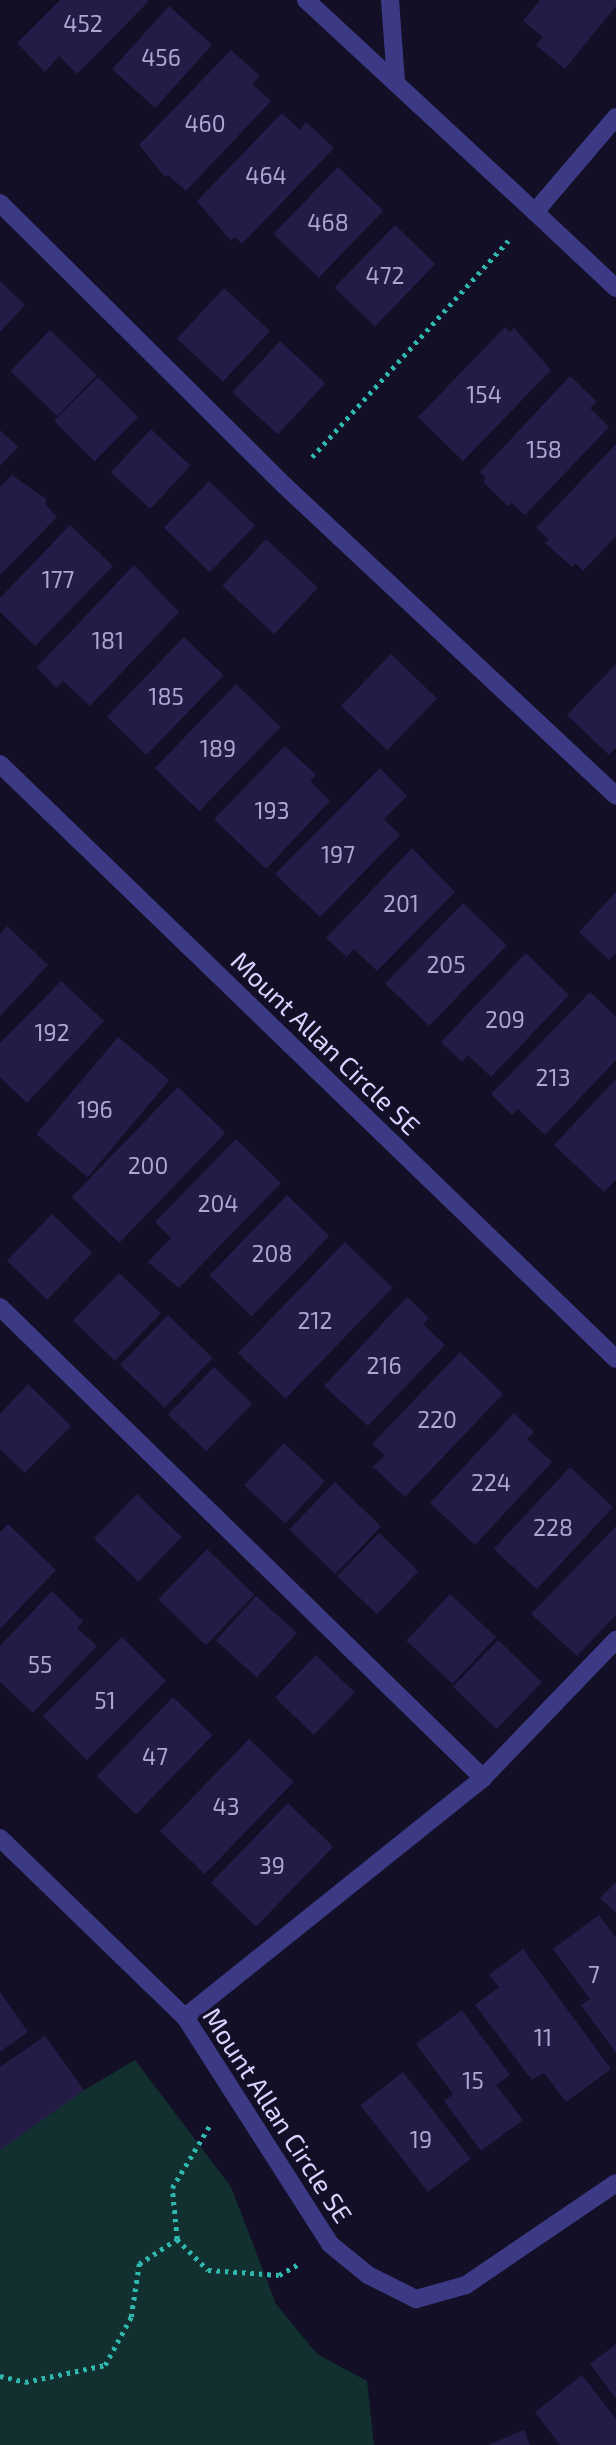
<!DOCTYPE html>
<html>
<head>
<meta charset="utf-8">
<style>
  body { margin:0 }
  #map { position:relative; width:616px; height:2445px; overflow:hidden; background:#130f26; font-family:"Exo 2",sans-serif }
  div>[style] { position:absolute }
  .green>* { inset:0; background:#12302f }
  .building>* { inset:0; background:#241b47; transform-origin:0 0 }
  .path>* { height:4.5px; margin-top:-2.25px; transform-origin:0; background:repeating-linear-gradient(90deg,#2fb8b0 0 3.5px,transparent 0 8.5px) }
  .lane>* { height:18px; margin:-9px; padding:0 9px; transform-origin:9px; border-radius:9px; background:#3d3a85 }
  .street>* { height:18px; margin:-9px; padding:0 9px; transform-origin:9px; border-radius:9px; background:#3d3a85 }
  span { translate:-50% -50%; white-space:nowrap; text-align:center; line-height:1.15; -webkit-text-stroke:6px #130f26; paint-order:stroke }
  .number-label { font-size:23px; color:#aca6d1 }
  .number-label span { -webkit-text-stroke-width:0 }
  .street-label { font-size:26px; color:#d9d4ff }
</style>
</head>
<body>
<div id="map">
  <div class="green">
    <div style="clip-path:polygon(135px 2060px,231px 2187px,276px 2304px,317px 2354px,367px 2381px,374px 2445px,0 2445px,0 2140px)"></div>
  </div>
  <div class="building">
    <div style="clip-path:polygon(60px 0,146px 0,148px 2px,77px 74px,59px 56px,45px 72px,17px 43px)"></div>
    <div style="clip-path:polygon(540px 0,616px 0,616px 6px,565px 69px,536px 45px,543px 37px,523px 21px)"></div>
    <div style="left:169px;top:6px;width:58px;height:85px;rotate:42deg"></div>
    <div style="clip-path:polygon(231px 50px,260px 76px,252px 84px,271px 101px,186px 191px,168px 175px,165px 177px,139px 145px)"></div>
    <div style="clip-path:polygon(282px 113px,300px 130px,306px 122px,334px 148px,242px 244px,235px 237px,231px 241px,197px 201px)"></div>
    <div style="left:338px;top:167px;width:63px;height:93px;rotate:44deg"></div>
    <div style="left:395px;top:225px;width:56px;height:87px;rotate:44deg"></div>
    <div style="clip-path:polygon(0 281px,25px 305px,0 332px)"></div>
    <div style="left:224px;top:288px;width:63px;height:69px;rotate:43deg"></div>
    <div style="clip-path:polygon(505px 327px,510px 332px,514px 328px,551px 370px,463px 461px,418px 417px)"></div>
    <div style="left:50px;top:330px;width:65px;height:57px;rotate:44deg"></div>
    <div style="left:280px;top:341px;width:62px;height:70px;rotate:43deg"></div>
    <div style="clip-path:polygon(570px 376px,597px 402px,590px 408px,609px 427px,525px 515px,512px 503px,508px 506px,483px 482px,486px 478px,480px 472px)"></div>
    <div style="left:98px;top:377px;width:57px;height:62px;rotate:45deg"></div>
    <div style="left:151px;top:429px;width:54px;height:59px;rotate:43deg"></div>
    <div style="clip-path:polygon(0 430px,18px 447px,0 466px)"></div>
    <div style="clip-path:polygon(616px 444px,616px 536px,583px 571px,575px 563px,572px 567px,545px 543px,549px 539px,536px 528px)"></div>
    <div style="clip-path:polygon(12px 475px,46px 499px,46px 505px,57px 517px,0 575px,0 487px)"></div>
    <div style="left:209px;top:481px;width:64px;height:65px;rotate:44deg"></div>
    <div style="clip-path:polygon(70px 525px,113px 566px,35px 646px,0 612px,0 598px)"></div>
    <div style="left:266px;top:539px;width:71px;height:64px;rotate:43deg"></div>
    <div style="clip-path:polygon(134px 565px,179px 612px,90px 706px,63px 681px,56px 688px,37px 667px)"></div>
    <div style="left:184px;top:637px;width:55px;height:111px;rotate:44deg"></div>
    <div style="left:391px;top:654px;width:64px;height:72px;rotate:44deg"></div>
    <div style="clip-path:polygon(616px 664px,616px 748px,609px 755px,567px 715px)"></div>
    <div style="left:236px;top:684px;width:62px;height:117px;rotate:44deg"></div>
    <div style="clip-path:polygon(285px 746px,316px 775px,310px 781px,330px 801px,266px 869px,214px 819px)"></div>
    <div style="clip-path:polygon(380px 768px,407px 796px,384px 819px,400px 835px,320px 917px,275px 874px)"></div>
    <div style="clip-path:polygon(412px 848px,455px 892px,377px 971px,354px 949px,347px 957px,326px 938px)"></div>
    <div style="clip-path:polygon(616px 892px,616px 953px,609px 960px,579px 932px)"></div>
    <div style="left:463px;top:903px;width:61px;height:112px;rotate:44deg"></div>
    <div style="clip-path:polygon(7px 926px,48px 965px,0 1016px,0 934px)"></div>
    <div style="clip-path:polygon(526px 953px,569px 995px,491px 1077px,468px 1055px,462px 1062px,441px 1042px)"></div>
    <div style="clip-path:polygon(61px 981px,104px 1021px,27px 1103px,0 1077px,0 1043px)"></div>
    <div style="clip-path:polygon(590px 992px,616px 1017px,616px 1060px,545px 1135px,518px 1109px,512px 1115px,491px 1094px)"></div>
    <div style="left:118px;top:1037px;width:67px;height:127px;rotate:40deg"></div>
    <div style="clip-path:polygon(616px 1079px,616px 1180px,604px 1192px,554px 1145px)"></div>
    <div style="left:178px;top:1087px;width:66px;height:153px;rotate:44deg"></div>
    <div style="clip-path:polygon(236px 1139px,281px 1183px,179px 1288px,148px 1262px,171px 1238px,155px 1222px)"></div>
    <div style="left:287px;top:1195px;width:59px;height:112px;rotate:44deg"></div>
    <div style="left:52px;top:1214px;width:56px;height:65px;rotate:44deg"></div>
    <div style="left:345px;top:1242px;width:66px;height:154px;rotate:44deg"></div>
    <div style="left:119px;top:1273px;width:58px;height:66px;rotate:44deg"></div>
    <div style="clip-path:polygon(407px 1297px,429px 1318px,423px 1324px,445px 1345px,368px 1426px,324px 1386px)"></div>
    <div style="left:168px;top:1315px;width:62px;height:69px;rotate:44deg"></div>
    <div style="clip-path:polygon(460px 1352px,503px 1394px,405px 1497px,373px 1467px,385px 1455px,372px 1444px)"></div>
    <div style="left:214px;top:1367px;width:53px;height:66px;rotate:44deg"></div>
    <div style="clip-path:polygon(28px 1384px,71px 1426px,25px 1473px,0 1449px,0 1414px)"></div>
    <div style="clip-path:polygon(514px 1413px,534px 1432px,527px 1439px,552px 1462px,475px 1545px,430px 1503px)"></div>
    <div style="left:284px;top:1443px;width:56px;height:58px;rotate:43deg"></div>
    <div style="left:570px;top:1467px;width:59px;height:112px;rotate:43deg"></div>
    <div style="left:335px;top:1482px;width:64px;height:66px;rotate:44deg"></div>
    <div style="left:137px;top:1494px;width:62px;height:62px;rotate:44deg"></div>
    <div style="clip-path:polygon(8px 1524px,56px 1570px,0 1629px,0 1532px)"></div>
    <div style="clip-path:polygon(616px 1526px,616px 1615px,577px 1656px,531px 1614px)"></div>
    <div style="left:379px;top:1533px;width:55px;height:60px;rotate:44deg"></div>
    <div style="left:207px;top:1549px;width:66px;height:70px;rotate:44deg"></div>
    <div style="clip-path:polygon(52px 1591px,83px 1621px,77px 1628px,97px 1646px,33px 1713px,0 1682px,0 1646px)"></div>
    <div style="left:450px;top:1594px;width:63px;height:64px;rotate:43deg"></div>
    <div style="left:256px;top:1596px;width:55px;height:60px;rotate:42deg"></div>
    <div style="left:122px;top:1637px;width:62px;height:112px;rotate:45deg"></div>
    <div style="left:498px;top:1640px;width:61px;height:65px;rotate:44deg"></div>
    <div style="left:316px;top:1655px;width:54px;height:59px;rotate:44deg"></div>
    <div style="left:173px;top:1697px;width:55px;height:110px;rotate:44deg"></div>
    <div style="left:249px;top:1739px;width:62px;height:128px;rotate:44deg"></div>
    <div style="left:288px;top:1803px;width:63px;height:111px;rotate:44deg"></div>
    <div style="clip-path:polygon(616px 1882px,616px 1913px,600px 1898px)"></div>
    <div style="clip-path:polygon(599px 1915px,616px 1938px,616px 2053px,581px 2005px,590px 1999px,553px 1949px)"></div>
    <div style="clip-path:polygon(523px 1949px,611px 2069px,566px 2102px,544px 2073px,532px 2080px,475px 2005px,499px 1987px,489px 1975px)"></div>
    <div style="clip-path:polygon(0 1992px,28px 2032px,0 2052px)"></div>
    <div style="clip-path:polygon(462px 2010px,510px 2075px,496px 2085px,523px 2120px,481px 2151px,444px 2101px,453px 2094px,416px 2044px)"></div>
    <div style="clip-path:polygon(45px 2036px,84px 2090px,0 2150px,0 2067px)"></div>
    <div style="left:403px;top:2072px;width:110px;height:54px;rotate:52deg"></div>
    <div style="clip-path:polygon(616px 2344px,616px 2399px,590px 2364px)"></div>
    <div style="clip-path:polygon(582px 2375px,616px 2419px,616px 2445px,560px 2445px,535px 2412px)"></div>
    <div style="clip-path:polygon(524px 2430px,530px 2445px,488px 2445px)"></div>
  </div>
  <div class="path">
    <div style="left:312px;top:457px;width:292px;rotate:-47.8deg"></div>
    <div style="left:177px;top:2239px;width:51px;rotate:-95.6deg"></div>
    <div style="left:172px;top:2188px;width:74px;rotate:-58.9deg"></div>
    <div style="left:0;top:2376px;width:26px;rotate:13deg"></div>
    <div style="left:25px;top:2382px;width:82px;rotate:-12deg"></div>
    <div style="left:105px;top:2365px;width:55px;rotate:-61.6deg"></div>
    <div style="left:131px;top:2317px;width:54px;rotate:-81.4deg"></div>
    <div style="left:139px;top:2264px;width:45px;rotate:-33.3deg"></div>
    <div style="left:177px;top:2239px;width:44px;rotate:45deg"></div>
    <div style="left:208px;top:2270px;width:71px;rotate:4deg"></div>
    <div style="left:279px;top:2275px;width:21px;rotate:-29deg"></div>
  </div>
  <div class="lane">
    <div style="left:0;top:203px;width:402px;rotate:44.8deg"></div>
    <div style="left:285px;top:486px;width:453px;rotate:43.1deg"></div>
    <div style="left:0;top:1307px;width:675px;rotate:44.28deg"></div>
    <div style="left:185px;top:2017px;width:382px;rotate:-38.7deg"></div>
    <div style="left:483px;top:1778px;width:192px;rotate:-46.1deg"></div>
  </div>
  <div class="street">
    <div style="left:306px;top:0;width:312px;rotate:42.8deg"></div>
    <div style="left:390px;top:0;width:81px;rotate:85.8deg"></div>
    <div style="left:616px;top:117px;width:125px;rotate:130.5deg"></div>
    <div style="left:535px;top:212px;width:111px;rotate:43.2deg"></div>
    <div style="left:0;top:764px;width:856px;rotate:44.01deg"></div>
    <div style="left:0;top:1838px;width:257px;rotate:44.1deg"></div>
    <div style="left:185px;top:2017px;width:269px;rotate:57.4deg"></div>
    <div style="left:330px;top:2244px;width:49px;rotate:39.2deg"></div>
    <div style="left:368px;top:2275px;width:54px;rotate:26.6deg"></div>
    <div style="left:416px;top:2299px;width:52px;rotate:-15.6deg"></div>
    <div style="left:466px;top:2285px;width:181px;rotate:-34.2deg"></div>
  </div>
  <div class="number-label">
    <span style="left:83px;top:23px">452</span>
    <span style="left:161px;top:57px">456</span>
    <span style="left:205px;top:123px">460</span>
    <span style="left:266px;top:175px">464</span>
    <span style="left:328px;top:222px">468</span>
    <span style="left:385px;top:275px">472</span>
    <span style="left:484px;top:394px">154</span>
    <span style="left:544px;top:449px">158</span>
    <span style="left:58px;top:579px">177</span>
    <span style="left:108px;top:640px">181</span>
    <span style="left:166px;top:696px">185</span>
    <span style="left:218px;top:748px">189</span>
    <span style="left:272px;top:810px">193</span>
    <span style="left:338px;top:854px">197</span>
    <span style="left:401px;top:903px">201</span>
    <span style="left:446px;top:964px">205</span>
    <span style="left:505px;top:1019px">209</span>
    <span style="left:52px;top:1032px">192</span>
    <span style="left:553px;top:1077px">213</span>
    <span style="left:95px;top:1109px">196</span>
    <span style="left:148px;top:1165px">200</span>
    <span style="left:218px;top:1203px">204</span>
    <span style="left:272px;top:1253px">208</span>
    <span style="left:315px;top:1320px">212</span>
    <span style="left:384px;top:1365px">216</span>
    <span style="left:437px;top:1419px">220</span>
    <span style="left:491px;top:1482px">224</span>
    <span style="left:553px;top:1527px">228</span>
    <span style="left:40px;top:1664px">55</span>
    <span style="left:105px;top:1700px">51</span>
    <span style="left:155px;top:1756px">47</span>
    <span style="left:226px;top:1806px">43</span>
    <span style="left:272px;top:1865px">39</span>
    <span style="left:594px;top:1974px">7</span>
    <span style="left:543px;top:2037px">11</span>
    <span style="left:473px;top:2080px">15</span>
    <span style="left:421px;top:2139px">19</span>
  </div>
  <div class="street-label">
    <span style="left:326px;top:1043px;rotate:44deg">Mount Allan Circle SE</span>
    <span style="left:278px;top:2115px;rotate:57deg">Mount Allan Circle SE</span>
  </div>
</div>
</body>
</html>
